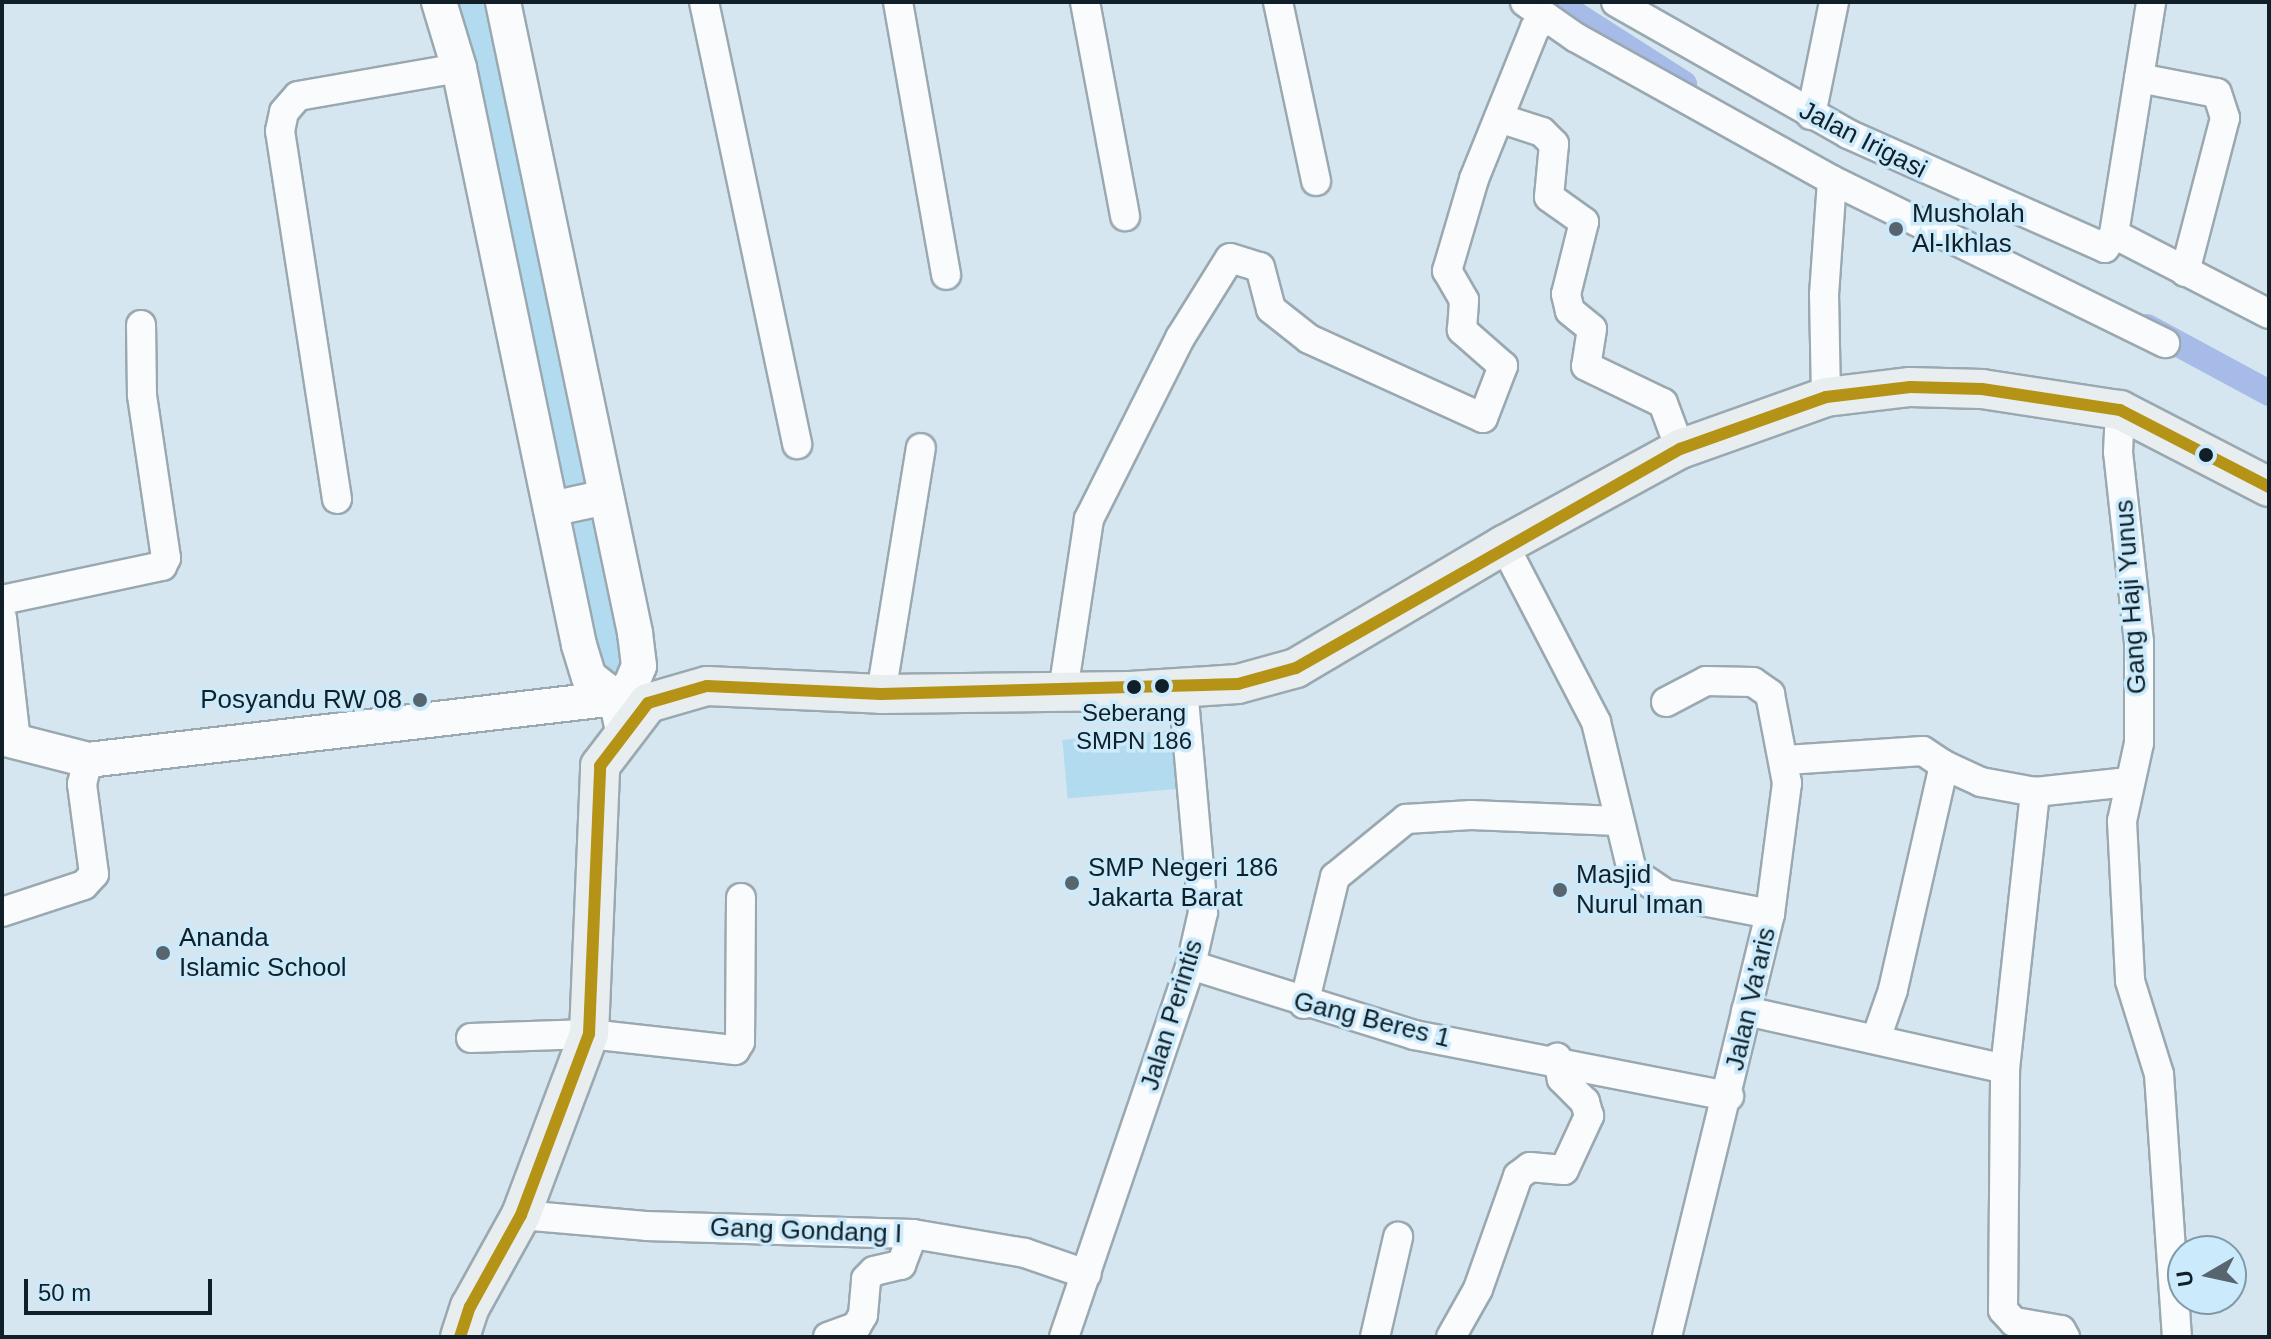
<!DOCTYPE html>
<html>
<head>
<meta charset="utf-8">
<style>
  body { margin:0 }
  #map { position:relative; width:2271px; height:1339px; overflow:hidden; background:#d6e6f0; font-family:Arial,sans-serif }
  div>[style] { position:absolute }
  .green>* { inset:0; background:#b3dbf0; transform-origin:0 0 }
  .canal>* { height:26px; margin:-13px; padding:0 13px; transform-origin:13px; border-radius:13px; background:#a6bbe8 }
  .roads { filter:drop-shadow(2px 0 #9aa8b0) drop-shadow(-2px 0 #9aa8b0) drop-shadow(0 2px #9aa8b0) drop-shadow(0 -2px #9aa8b0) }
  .minor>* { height:28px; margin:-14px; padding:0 14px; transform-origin:14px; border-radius:14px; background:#f9fbfd }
  .tertiary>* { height:34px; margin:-17px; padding:0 17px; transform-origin:17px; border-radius:17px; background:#f9fbfd }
  .secondary>* { height:38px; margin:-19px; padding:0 19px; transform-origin:19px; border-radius:19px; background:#e8eef0 }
  .bus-1>* { height:12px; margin:-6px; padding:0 6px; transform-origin:6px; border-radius:6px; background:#b59316 }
  .dots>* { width:22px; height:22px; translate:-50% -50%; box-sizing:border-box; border:4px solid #cbeafb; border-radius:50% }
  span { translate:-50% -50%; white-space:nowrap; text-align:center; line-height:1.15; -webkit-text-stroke:7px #cbeafb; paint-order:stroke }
  .bus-label { font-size:24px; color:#112028 }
  .street-label { font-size:26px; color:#112028 }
  .poi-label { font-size:26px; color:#112028 }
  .left { translate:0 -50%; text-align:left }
  .right { translate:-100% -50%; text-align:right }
  .frame { position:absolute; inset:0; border:4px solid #112028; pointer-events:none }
  .north { position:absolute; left:2167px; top:1235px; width:80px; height:80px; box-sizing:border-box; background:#cbeafb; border:2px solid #8199a7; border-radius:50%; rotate:261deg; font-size:22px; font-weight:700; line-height:32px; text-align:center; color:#112028 }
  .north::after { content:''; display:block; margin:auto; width:28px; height:36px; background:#56656e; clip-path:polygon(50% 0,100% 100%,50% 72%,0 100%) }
  .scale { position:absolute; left:24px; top:1279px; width:188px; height:36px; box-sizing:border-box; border:4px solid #112028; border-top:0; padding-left:10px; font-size:24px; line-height:28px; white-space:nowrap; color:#112028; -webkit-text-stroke:6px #cbeafb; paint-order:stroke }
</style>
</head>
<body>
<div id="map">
  <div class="green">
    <div style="clip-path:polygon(438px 2px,503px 2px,635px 633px,616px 698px,579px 645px)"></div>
    <div style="left:1174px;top:730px;width:59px;height:112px;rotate:85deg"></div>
  </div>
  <div class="canal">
    <div style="left:1556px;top:2px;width:152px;rotate:32.6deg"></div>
    <div style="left:2147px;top:327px;width:139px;rotate:28.4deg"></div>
  </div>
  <div class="roads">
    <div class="minor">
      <div style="left:704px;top:2px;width:452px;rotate:78.1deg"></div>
      <div style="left:898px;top:2px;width:277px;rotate:80deg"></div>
      <div style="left:1085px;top:2px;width:218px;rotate:79.4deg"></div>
      <div style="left:1278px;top:2px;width:183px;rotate:78deg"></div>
      <div style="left:1525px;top:2px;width:61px;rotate:35deg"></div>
      <div style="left:1575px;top:37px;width:294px;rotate:29.1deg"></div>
      <div style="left:1832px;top:180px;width:371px;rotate:26.1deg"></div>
      <div style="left:1616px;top:2px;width:267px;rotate:29.6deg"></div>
      <div style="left:1848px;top:134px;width:281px;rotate:23.9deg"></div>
      <div style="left:2105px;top:248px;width:17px;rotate:-57deg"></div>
      <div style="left:2114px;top:234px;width:235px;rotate:-80.9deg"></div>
      <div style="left:2139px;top:78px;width:79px;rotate:10.9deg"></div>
      <div style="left:2217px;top:93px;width:26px;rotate:72deg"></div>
      <div style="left:2225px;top:118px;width:159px;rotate:104.6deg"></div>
      <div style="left:1811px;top:115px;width:115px;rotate:-78.5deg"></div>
      <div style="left:1499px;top:118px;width:45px;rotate:18deg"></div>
      <div style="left:1542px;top:132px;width:17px;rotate:45deg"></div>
      <div style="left:1554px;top:144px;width:53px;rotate:95.4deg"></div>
      <div style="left:1549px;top:197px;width:43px;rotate:35.5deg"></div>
      <div style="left:1584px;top:222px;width:74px;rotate:104deg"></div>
      <div style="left:1566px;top:294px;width:17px;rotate:77deg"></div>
      <div style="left:1570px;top:311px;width:28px;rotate:39deg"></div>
      <div style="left:1592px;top:329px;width:37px;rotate:99deg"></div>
      <div style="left:1586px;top:366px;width:85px;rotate:25.7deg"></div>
      <div style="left:1663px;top:403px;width:49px;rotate:69.7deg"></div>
      <div style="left:2114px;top:234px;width:174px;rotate:27.3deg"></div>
      <div style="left:1826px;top:397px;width:102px;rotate:-91.1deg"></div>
      <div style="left:1824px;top:295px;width:115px;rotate:-86deg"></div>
      <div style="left:2120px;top:410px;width:42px;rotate:92.7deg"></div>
      <div style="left:2118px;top:452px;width:191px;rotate:83.7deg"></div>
      <div style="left:2139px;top:642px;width:101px;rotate:90deg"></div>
      <div style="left:2139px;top:743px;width:80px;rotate:102.3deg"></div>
      <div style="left:2122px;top:821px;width:160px;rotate:87.1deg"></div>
      <div style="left:2130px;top:981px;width:97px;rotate:72.7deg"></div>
      <div style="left:2159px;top:1074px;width:264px;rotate:86.1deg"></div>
      <div style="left:337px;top:499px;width:372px;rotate:-98.8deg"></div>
      <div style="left:280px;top:131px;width:19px;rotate:-78deg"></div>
      <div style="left:284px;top:112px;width:21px;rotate:-49deg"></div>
      <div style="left:298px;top:96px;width:163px;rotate:-9.9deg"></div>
      <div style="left:1504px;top:545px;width:199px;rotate:62.5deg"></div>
      <div style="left:1596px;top:722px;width:153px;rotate:76.4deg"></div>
      <div style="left:1632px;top:871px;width:41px;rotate:34.1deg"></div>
      <div style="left:1666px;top:894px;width:106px;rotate:10.9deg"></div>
      <div style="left:2px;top:600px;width:164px;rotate:-12deg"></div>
      <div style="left:162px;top:566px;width:9px;rotate:-63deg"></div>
      <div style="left:166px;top:558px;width:165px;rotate:-98.4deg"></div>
      <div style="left:142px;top:395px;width:70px;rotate:-90.8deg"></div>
      <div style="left:2px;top:618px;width:124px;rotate:83.5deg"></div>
      <div style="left:1063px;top:691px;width:174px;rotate:-81.4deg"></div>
      <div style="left:1089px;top:519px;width:203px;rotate:-63.3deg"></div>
      <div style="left:1180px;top:338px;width:94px;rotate:-58deg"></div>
      <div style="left:1230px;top:258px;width:31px;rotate:17deg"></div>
      <div style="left:1260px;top:267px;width:43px;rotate:75.3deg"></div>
      <div style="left:1271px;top:309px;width:48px;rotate:38.3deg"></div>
      <div style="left:1309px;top:339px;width:191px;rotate:24.4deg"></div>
      <div style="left:1483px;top:418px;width:56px;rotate:-69deg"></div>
      <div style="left:1503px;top:366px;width:55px;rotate:-138.7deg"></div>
      <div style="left:1462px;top:330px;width:30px;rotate:-86deg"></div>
      <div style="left:1464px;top:300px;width:34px;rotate:-120deg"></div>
      <div style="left:1447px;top:271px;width:96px;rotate:-73.6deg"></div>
      <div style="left:1474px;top:179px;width:163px;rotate:-68deg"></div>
      <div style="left:1535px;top:28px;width:16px;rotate:-40deg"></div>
      <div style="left:881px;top:694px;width:249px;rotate:-80.8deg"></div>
      <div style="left:1666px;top:702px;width:45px;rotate:-27.7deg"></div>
      <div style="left:1706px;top:681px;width:47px;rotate:1.2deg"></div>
      <div style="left:1753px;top:682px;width:21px;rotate:35deg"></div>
      <div style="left:1770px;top:694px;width:91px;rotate:79.2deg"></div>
      <div style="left:1787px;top:783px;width:132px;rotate:97.4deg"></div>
      <div style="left:1770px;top:914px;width:435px;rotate:103.7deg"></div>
      <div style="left:1786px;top:760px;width:137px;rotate:-3.8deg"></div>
      <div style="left:1923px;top:751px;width:25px;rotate:34deg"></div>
      <div style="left:1944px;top:765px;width:231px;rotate:102.8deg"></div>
      <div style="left:1893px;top:990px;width:49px;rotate:109.2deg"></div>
      <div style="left:1944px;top:765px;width:41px;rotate:24.7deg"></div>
      <div style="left:1981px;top:782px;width:55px;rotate:10.5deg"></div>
      <div style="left:2px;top:912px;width:86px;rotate:-18.2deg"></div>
      <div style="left:84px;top:885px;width:15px;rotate:-48deg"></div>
      <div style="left:94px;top:874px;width:91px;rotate:-97.6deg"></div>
      <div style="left:82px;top:784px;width:25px;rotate:-76deg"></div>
      <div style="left:1191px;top:965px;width:234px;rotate:17.4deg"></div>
      <div style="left:1414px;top:1035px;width:321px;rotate:11deg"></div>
      <div style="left:1304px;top:1004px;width:131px;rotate:-76.3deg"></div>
      <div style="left:1335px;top:877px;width:92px;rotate:-39.2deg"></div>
      <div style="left:1406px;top:819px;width:65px;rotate:-3.5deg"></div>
      <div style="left:1471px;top:815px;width:147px;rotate:2.3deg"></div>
      <div style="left:1746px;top:1011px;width:265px;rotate:12.6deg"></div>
      <div style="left:471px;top:1038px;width:118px;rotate:-1.9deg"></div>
      <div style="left:589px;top:1034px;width:147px;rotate:6.3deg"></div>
      <div style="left:735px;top:1050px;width:9px;rotate:-58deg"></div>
      <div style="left:740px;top:1042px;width:144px;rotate:-89.6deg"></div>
      <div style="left:521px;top:1215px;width:125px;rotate:5deg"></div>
      <div style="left:646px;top:1226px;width:267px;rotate:1.7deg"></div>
      <div style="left:913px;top:1234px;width:114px;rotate:9.6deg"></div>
      <div style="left:1025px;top:1253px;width:65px;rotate:19deg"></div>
      <div style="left:828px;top:1337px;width:30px;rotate:-20deg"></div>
      <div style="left:856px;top:1327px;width:14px;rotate:-60deg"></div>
      <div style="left:863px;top:1315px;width:36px;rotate:-85deg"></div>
      <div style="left:866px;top:1279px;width:11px;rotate:-45deg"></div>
      <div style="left:874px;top:1271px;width:28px;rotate:-13deg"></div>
      <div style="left:901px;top:1265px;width:33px;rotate:-69deg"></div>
      <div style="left:1064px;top:1337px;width:393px;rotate:-71.2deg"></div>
      <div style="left:1191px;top:965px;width:54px;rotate:-77.2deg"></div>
      <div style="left:1203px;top:912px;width:224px;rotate:-95.1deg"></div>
      <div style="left:1375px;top:1337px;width:103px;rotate:-77deg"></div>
      <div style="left:1451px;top:1337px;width:55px;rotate:-60.6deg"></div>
      <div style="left:1478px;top:1289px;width:120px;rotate:-70.5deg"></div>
      <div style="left:1518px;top:1176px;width:15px;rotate:-37deg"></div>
      <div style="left:1530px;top:1167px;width:34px;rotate:5deg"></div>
      <div style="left:1564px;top:1170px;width:60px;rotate:-65.2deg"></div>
      <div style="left:1589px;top:1116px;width:15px;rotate:-106deg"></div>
      <div style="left:1585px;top:1102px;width:33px;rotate:-135deg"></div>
      <div style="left:1562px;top:1079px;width:22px;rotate:-103deg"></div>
      <div style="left:2065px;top:1337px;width:8px;rotate:-120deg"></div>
      <div style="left:2061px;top:1330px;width:48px;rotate:-170.3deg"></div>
      <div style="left:2014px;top:1322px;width:16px;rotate:-133deg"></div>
      <div style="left:2003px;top:1310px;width:241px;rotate:-89.5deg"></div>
      <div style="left:2005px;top:1069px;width:279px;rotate:-83.8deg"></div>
      <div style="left:2035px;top:792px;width:94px;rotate:-6.1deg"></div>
    </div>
    <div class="tertiary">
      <div style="left:439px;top:2px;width:69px;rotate:73.1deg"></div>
      <div style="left:459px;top:68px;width:589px;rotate:78.25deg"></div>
      <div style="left:579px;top:645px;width:34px;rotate:73deg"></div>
      <div style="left:589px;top:677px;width:34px;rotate:38deg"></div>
      <div style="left:616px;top:698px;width:35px;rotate:78deg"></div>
      <div style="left:503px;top:2px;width:645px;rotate:78.18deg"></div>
      <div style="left:635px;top:633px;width:33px;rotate:83deg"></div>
      <div style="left:639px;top:666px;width:21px;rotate:113deg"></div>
      <div style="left:631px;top:685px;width:20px;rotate:139deg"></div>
      <div style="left:551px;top:509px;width:56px;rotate:-12.3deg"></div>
      <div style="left:2px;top:738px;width:89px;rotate:14.3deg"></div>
      <div style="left:88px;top:760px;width:532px;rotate:-6.7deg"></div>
    </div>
    <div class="secondary">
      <div style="left:460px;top:1337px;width:32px;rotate:-72deg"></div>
      <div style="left:470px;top:1307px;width:105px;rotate:-61deg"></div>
      <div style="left:521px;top:1215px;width:193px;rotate:-69.4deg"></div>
      <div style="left:589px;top:1034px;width:268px;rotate:-87.6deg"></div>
      <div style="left:600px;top:766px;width:79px;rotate:-52.7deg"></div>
      <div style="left:648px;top:703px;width:61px;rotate:-16.1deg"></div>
      <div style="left:707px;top:686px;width:174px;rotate:2.6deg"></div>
      <div style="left:881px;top:694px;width:249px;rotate:-0.7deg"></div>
      <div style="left:1130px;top:691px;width:108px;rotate:-3.7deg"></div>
      <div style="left:1238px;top:684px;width:60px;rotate:-15.4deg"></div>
      <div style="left:1296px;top:668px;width:242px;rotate:-30.6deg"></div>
      <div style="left:1504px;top:545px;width:200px;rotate:-28.6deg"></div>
      <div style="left:1680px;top:449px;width:155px;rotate:-19.6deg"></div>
      <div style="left:1826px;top:397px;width:85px;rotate:-6.8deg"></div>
      <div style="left:1910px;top:387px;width:72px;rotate:1.6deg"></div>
      <div style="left:1982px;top:389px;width:140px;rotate:8.7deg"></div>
      <div style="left:2120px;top:410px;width:168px;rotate:27.3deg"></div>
    </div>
  </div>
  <div class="bus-1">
    <div style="left:460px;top:1337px;width:32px;rotate:-72deg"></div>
    <div style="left:470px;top:1307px;width:105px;rotate:-61deg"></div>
    <div style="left:521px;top:1215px;width:193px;rotate:-69.4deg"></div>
    <div style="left:589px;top:1034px;width:268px;rotate:-87.6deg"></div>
    <div style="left:600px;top:766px;width:79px;rotate:-52.7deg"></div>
    <div style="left:648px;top:703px;width:61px;rotate:-16.1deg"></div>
    <div style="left:707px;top:686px;width:174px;rotate:2.6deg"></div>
    <div style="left:881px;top:694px;width:357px;rotate:-1.6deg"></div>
    <div style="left:1238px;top:684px;width:60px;rotate:-15.4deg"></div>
    <div style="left:1296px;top:668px;width:442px;rotate:-29.7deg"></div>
    <div style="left:1680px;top:449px;width:155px;rotate:-19.6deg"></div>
    <div style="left:1826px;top:397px;width:85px;rotate:-6.8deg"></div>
    <div style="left:1910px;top:387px;width:72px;rotate:1.6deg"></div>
    <div style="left:1982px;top:389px;width:140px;rotate:8.7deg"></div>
    <div style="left:2120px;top:410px;width:168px;rotate:27.3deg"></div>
  </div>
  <div class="dots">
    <div style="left:1896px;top:229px;background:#56656e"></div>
    <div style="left:2206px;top:455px;background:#112028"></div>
    <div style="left:1162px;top:686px;background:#112028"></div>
    <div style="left:1134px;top:687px;background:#112028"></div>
    <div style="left:420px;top:700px;background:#56656e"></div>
    <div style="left:1072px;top:883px;background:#56656e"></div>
    <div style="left:1560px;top:890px;background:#56656e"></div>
    <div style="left:163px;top:953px;background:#56656e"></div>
  </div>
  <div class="bus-label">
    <span style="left:1134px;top:727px">Seberang<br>SMPN 186</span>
  </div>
  <div class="street-label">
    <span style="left:1863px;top:140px;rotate:27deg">Jalan Irigasi</span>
    <span style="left:2131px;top:597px;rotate:-94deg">Gang Haji Yunus</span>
    <span style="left:1751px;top:999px;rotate:-77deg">Jalan Va'aris</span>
    <span style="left:1172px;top:1015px;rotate:-73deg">Jalan Perintis</span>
    <span style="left:1372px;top:1020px;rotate:14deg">Gang Beres 1</span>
    <span style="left:806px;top:1231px;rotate:2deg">Gang Gondang I</span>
  </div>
  <div class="poi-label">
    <span class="left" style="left:1912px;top:229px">Musholah<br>Al-Ikhlas</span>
    <span class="right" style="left:402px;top:700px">Posyandu RW 08</span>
    <span class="left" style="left:1088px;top:883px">SMP Negeri 186<br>Jakarta Barat</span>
    <span class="left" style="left:1576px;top:890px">Masjid<br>Nurul Iman</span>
    <span class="left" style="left:179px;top:953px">Ananda<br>Islamic School</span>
  </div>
  <div class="frame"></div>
  <div class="north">U</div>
  <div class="scale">50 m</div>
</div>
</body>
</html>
